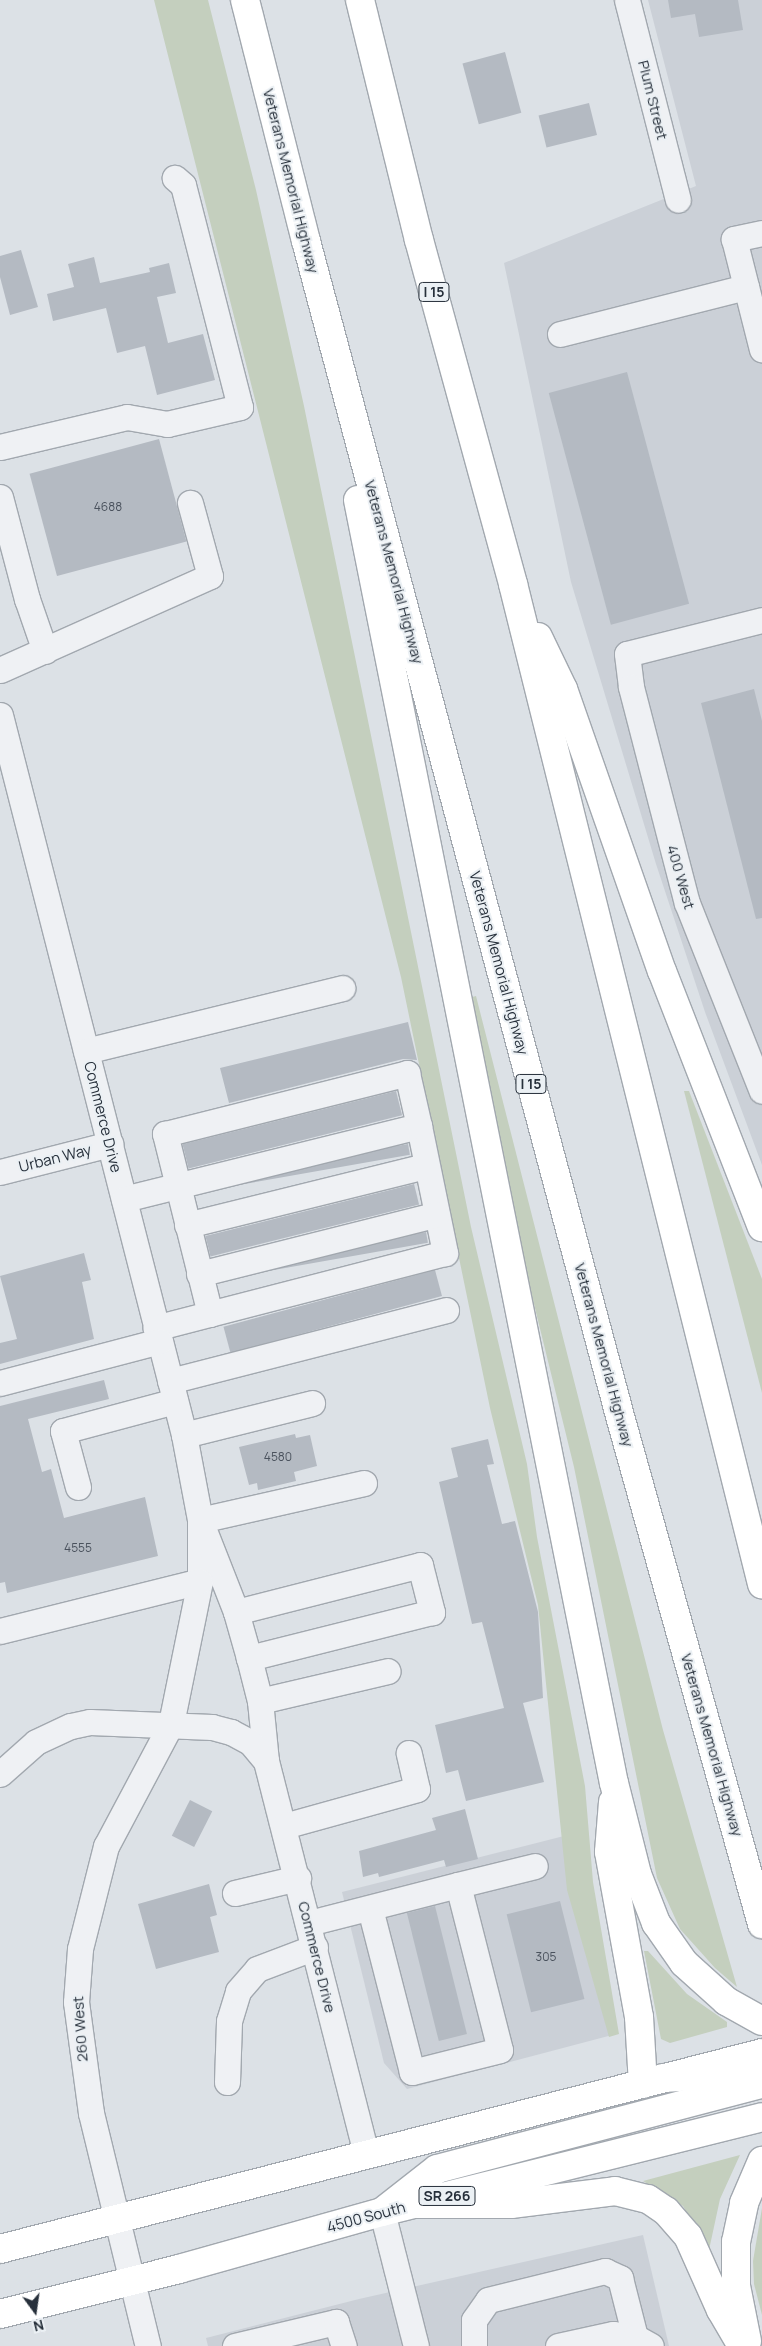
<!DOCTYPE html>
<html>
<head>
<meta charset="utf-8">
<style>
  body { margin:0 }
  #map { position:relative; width:762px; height:2346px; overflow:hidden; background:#dce1e6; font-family:Manrope,sans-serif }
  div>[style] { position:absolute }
  .built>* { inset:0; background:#cbd0d7 }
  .green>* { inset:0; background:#c4cfbe }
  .building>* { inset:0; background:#b4bac2; transform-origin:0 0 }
  .roads { filter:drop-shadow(1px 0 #a2a8af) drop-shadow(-1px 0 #a2a8af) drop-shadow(0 1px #a2a8af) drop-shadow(0 -1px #a2a8af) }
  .minor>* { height:25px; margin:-12.5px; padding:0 12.5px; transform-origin:12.5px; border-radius:12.5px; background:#eff1f4 }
  .major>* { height:28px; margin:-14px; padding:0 14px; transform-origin:14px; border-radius:14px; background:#fff }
  .highway>* { height:28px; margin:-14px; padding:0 14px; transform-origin:14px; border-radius:14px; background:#fff }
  span { translate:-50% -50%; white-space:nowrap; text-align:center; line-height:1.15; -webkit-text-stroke:4px #ebf0f4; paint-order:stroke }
  .number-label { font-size:12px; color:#4a525d }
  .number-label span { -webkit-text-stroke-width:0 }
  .shield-label span { padding:1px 4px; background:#ebf0f4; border:1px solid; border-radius:4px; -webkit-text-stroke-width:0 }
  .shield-label { font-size:14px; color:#27303b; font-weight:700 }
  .street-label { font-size:15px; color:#27303b }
  .north { position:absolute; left:10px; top:2286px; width:50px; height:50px; -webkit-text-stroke:4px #ebf0f4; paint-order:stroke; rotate:166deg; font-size:14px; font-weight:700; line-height:20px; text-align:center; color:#27303b }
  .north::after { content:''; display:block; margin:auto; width:18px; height:22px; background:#27303b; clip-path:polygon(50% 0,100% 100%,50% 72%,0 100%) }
</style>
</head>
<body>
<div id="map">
  <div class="built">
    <div style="clip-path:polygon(648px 0,762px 0,762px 1165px,705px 1012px,656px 864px,571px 582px,504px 263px,696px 186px)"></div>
    <div style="clip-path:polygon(564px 1836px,616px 2034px,407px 2089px,384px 2063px,342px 1892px)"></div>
    <div style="clip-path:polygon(643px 2235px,669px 2346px,208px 2346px,206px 2338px,359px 2299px)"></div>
  </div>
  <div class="green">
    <div style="clip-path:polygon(154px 0,208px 0,256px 190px,304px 406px,471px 1227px,527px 1464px,537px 1537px,585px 1786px,593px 1882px,619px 2034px,609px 2037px,567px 1890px,538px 1605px,490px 1408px,401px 977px)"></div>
    <div style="clip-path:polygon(476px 996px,663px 1730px,737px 1987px,715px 1968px,680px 1929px,657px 1878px,574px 1467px,518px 1239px,465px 999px)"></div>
    <div style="clip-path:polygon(684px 1091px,689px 1091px,762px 1279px,762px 1393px)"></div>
    <div style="clip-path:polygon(644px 1951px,648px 1951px,687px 1994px,727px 2022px,727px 2027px,670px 2043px,661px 2039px)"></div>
    <div style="clip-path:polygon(740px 2155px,720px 2199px,709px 2250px,683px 2206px,643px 2181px)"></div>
    <div style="clip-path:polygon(762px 2208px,762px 2315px,754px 2284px,753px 2261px)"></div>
  </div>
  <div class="building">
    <div style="clip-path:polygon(668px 0,738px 0,743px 30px,699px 37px,695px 14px,671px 18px)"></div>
    <div style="left:505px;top:52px;width:63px;height:44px;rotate:75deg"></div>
    <div style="left:589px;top:103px;width:33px;height:52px;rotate:76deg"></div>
    <div style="clip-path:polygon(21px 250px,38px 307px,10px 315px,0 277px,0 256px)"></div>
    <div style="clip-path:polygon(94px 257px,100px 283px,150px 272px,149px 268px,169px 263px,176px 293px,157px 297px,168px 343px,203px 334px,215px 380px,157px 395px,145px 346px,117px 353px,106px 308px,53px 321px,47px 294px,74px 287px,68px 264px)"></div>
    <div style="left:627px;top:372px;width:240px;height:81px;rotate:75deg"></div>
    <div style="left:159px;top:439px;width:106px;height:134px;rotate:75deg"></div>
    <div style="clip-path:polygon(754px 689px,762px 721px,762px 918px,756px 919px,701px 703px)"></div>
    <div style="clip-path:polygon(408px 1022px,417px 1060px,403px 1059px,229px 1103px,220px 1068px)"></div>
    <div style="left:396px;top:1091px;width:25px;height:220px;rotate:76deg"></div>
    <div style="left:408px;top:1144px;width:11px;height:219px;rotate:80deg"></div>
    <div style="left:414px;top:1184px;width:21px;height:215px;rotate:76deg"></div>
    <div style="left:426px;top:1232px;width:11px;height:215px;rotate:80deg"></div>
    <div style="clip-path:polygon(84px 1253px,91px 1280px,82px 1282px,94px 1339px,0 1364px,0 1343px,17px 1339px,0 1276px)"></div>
    <div style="left:435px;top:1270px;width:27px;height:219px;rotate:75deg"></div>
    <div style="clip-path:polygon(104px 1380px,109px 1399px,28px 1419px,42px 1472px,51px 1469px,64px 1518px,145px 1497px,158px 1556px,7px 1593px,5px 1582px,0 1583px,0 1406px)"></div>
    <div style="clip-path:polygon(295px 1434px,296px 1438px,310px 1435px,317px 1466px,294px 1472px,296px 1481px,258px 1490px,257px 1483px,249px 1485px,239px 1447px)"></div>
    <div style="clip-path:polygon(488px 1439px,494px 1464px,487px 1465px,502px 1524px,515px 1521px,538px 1612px,543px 1698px,523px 1703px,544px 1782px,466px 1801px,458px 1770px,446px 1773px,435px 1725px,504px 1708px,482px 1622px,472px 1624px,439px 1482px,458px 1477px,451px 1448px)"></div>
    <div style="left:190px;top:1800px;width:25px;height:40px;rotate:27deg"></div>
    <div style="clip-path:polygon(465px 1809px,478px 1859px,446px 1867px,444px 1860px,379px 1877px,378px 1873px,363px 1877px,359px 1851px,436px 1830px,432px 1818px)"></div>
    <div style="clip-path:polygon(209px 1884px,217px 1915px,210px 1917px,219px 1952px,156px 1969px,138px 1904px)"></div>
    <div style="left:560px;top:1901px;width:101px;height:55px;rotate:76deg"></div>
    <div style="left:435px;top:1906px;width:132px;height:29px;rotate:76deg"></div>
  </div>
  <div class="roads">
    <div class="minor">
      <div style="left:627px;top:0;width:206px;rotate:75.7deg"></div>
      <div style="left:762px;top:233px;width:29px;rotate:168deg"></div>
      <div style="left:734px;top:239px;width:114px;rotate:75.8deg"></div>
      <div style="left:560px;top:334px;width:192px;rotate:-14.2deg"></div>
      <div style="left:0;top:447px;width:130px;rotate:-13.3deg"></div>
      <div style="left:127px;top:417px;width:41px;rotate:9.9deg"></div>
      <div style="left:167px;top:424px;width:75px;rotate:-13.1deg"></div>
      <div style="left:240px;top:407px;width:229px;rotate:-104.4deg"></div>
      <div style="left:183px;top:185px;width:11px;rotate:-139deg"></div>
      <div style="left:0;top:497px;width:106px;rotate:75.2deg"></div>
      <div style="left:27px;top:599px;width:55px;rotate:70.9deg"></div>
      <div style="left:762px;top:620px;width:139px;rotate:165.9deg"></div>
      <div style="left:627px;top:654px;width:33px;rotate:83deg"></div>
      <div style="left:631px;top:687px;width:223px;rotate:75.5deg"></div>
      <div style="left:687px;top:903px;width:202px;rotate:68.3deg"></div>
      <div style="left:0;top:670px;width:230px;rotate:-24.1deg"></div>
      <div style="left:210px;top:576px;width:76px;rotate:-105.3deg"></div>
      <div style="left:0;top:715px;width:743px;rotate:75.66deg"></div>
      <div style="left:184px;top:1435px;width:86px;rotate:79.3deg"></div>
      <div style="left:200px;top:1520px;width:61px;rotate:90deg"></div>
      <div style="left:200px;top:1581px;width:146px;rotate:101.5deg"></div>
      <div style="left:171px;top:1724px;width:138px;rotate:118deg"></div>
      <div style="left:106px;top:1846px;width:106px;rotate:104.2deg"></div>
      <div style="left:80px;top:1949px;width:53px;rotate:94.3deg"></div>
      <div style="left:76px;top:2002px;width:112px;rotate:82.3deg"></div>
      <div style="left:91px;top:2113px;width:240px;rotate:76.3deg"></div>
      <div style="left:86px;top:1051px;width:264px;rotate:-13.8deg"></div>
      <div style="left:0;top:1172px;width:114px;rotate:-14.3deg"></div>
      <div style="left:124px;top:1199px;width:304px;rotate:-13.9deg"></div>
      <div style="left:419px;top:1126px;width:130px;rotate:78.4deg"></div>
      <div style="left:445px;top:1253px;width:299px;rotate:165.5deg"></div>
      <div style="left:187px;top:1225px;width:246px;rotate:-13.9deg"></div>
      <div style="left:199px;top:1274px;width:245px;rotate:-14.1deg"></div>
      <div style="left:210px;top:1314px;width:186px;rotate:-104deg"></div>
      <div style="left:165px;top:1134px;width:250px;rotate:-14.1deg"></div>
      <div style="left:407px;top:1073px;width:54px;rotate:77.2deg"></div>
      <div style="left:170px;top:1381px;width:285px;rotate:-14.4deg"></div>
      <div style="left:0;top:1383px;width:165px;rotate:-14.7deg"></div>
      <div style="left:184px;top:1435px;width:132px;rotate:-14deg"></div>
      <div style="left:364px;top:1483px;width:168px;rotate:167.3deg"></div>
      <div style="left:200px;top:1520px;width:99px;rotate:68.6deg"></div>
      <div style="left:236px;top:1612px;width:48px;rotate:74.2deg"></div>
      <div style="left:249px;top:1658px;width:44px;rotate:75.7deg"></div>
      <div style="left:260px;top:1701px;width:60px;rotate:84.3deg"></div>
      <div style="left:266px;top:1761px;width:405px;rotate:75.7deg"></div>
      <div style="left:78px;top:1487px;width:58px;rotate:-105deg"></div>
      <div style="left:63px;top:1431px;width:116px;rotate:-15deg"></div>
      <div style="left:236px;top:1612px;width:190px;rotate:-14.3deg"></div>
      <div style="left:420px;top:1565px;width:49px;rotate:75.7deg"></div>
      <div style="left:432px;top:1612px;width:189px;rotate:165.9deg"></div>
      <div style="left:0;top:1631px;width:206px;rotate:-14deg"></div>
      <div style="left:260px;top:1701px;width:131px;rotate:-13.2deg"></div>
      <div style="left:0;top:1774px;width:48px;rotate:-41.6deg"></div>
      <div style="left:36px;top:1742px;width:38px;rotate:-25deg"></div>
      <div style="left:71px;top:1726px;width:19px;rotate:-12deg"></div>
      <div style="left:90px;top:1722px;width:122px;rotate:2.3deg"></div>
      <div style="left:212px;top:1727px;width:20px;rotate:15deg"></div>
      <div style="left:231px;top:1732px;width:21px;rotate:28deg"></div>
      <div style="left:250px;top:1742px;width:25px;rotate:50deg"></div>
      <div style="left:284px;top:1826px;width:138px;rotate:-15.5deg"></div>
      <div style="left:417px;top:1789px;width:37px;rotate:-103deg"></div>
      <div style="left:458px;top:1885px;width:79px;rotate:-13.9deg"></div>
      <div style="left:235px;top:1893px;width:65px;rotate:-13.4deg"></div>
      <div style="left:309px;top:1923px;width:154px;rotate:-14.3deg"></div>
      <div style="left:458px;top:1885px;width:170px;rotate:75.7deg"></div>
      <div style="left:500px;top:2050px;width:91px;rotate:166deg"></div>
      <div style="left:412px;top:2072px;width:169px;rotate:-104.4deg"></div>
      <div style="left:227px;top:2082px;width:61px;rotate:-88.1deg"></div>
      <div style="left:229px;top:2021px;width:31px;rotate:-73deg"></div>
      <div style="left:238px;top:1991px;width:29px;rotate:-49deg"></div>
      <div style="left:257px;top:1969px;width:62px;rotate:-20.8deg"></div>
      <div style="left:382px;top:2212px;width:138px;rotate:75.8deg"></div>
      <div style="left:235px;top:2346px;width:104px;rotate:-13.4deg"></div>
      <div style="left:336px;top:2322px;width:25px;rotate:72deg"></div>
      <div style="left:474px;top:2346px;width:26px;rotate:-90deg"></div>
      <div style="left:474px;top:2320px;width:24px;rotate:-55deg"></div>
      <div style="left:488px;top:2300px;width:121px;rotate:-13.9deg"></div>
      <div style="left:605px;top:2271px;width:17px;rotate:25deg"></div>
      <div style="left:620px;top:2278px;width:61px;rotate:75.7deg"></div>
      <div style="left:558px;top:2346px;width:56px;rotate:-12.3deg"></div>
      <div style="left:613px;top:2334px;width:22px;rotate:8deg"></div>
      <div style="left:635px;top:2337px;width:18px;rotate:29deg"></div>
    </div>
    <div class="major">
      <div style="left:0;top:2249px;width:787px;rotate:-14.42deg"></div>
      <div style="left:0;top:2314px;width:185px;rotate:-14.1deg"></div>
      <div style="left:179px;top:2269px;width:211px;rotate:-15.7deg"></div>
      <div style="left:382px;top:2212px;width:392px;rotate:-14deg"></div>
    </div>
    <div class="highway">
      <div style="left:245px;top:0;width:249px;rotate:75.8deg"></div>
      <div style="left:306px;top:241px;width:1209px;rotate:75.04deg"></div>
      <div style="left:618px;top:1409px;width:535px;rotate:74.38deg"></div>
      <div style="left:360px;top:0;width:247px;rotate:76.2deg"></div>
      <div style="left:419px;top:240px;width:357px;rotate:74.7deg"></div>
      <div style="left:513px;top:584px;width:1031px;rotate:76.02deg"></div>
      <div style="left:358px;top:500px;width:1308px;rotate:78.72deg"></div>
      <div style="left:614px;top:1783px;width:94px;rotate:75.8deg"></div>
      <div style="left:637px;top:1874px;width:53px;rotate:68.8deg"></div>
      <div style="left:656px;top:1923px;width:49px;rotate:55deg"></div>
      <div style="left:684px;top:1963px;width:57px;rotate:42.1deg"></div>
      <div style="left:726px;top:2001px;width:41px;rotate:29.1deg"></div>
      <div style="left:538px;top:637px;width:58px;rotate:64.3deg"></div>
      <div style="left:563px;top:689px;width:299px;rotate:70.7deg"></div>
      <div style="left:662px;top:971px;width:275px;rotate:68.7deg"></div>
      <div style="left:613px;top:1802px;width:50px;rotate:94.6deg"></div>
      <div style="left:609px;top:1852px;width:168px;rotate:79.7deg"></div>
      <div style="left:639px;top:2017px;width:67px;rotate:86.6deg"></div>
      <div style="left:663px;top:2078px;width:99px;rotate:-3.5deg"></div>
      <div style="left:417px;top:2204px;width:94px"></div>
      <div style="left:511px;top:2204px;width:105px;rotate:-7.1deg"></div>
      <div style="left:615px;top:2191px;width:34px;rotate:14deg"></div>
      <div style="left:648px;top:2199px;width:22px;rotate:34deg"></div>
      <div style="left:666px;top:2211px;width:33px;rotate:49deg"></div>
      <div style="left:688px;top:2236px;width:81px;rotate:66deg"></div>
      <div style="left:721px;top:2310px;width:42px;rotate:59.7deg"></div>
      <div style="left:382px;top:2212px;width:70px;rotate:-38deg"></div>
      <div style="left:437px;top:2169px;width:336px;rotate:-14.7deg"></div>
      <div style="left:747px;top:2341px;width:56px;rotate:-101.3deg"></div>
      <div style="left:736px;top:2286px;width:44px;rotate:-90deg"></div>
      <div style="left:736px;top:2242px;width:40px;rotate:-78deg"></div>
      <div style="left:744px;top:2203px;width:46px;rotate:-66.8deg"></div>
    </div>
  </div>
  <div class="number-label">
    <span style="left:108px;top:507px">4688</span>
    <span style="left:278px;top:1457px">4580</span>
    <span style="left:78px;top:1548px">4555</span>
    <span style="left:546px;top:1957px">305</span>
  </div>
  <div class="shield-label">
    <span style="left:434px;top:292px">I 15</span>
    <span style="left:531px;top:1084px">I 15</span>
    <span style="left:447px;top:2196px">SR 266</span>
  </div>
  <div class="street-label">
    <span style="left:653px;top:100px;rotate:76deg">Plum Street</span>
    <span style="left:291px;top:181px;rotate:76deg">Veterans Memorial Highway</span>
    <span style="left:394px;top:572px;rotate:75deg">Veterans Memorial Highway</span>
    <span style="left:681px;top:877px;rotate:74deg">400 West</span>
    <span style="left:499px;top:963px;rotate:75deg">Veterans Memorial Highway</span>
    <span style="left:103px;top:1117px;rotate:76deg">Commerce Drive</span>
    <span style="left:55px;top:1158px;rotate:-14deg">Urban Way</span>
    <span style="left:604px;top:1355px;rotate:75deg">Veterans Memorial Highway</span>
    <span style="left:712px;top:1745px;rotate:74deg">Veterans Memorial Highway</span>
    <span style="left:317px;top:1957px;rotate:76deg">Commerce Drive</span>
    <span style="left:80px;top:2029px;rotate:-94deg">260 West</span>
    <span style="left:366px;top:2217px;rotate:-15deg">4500 South</span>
  </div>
  <div class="north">N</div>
</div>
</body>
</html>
